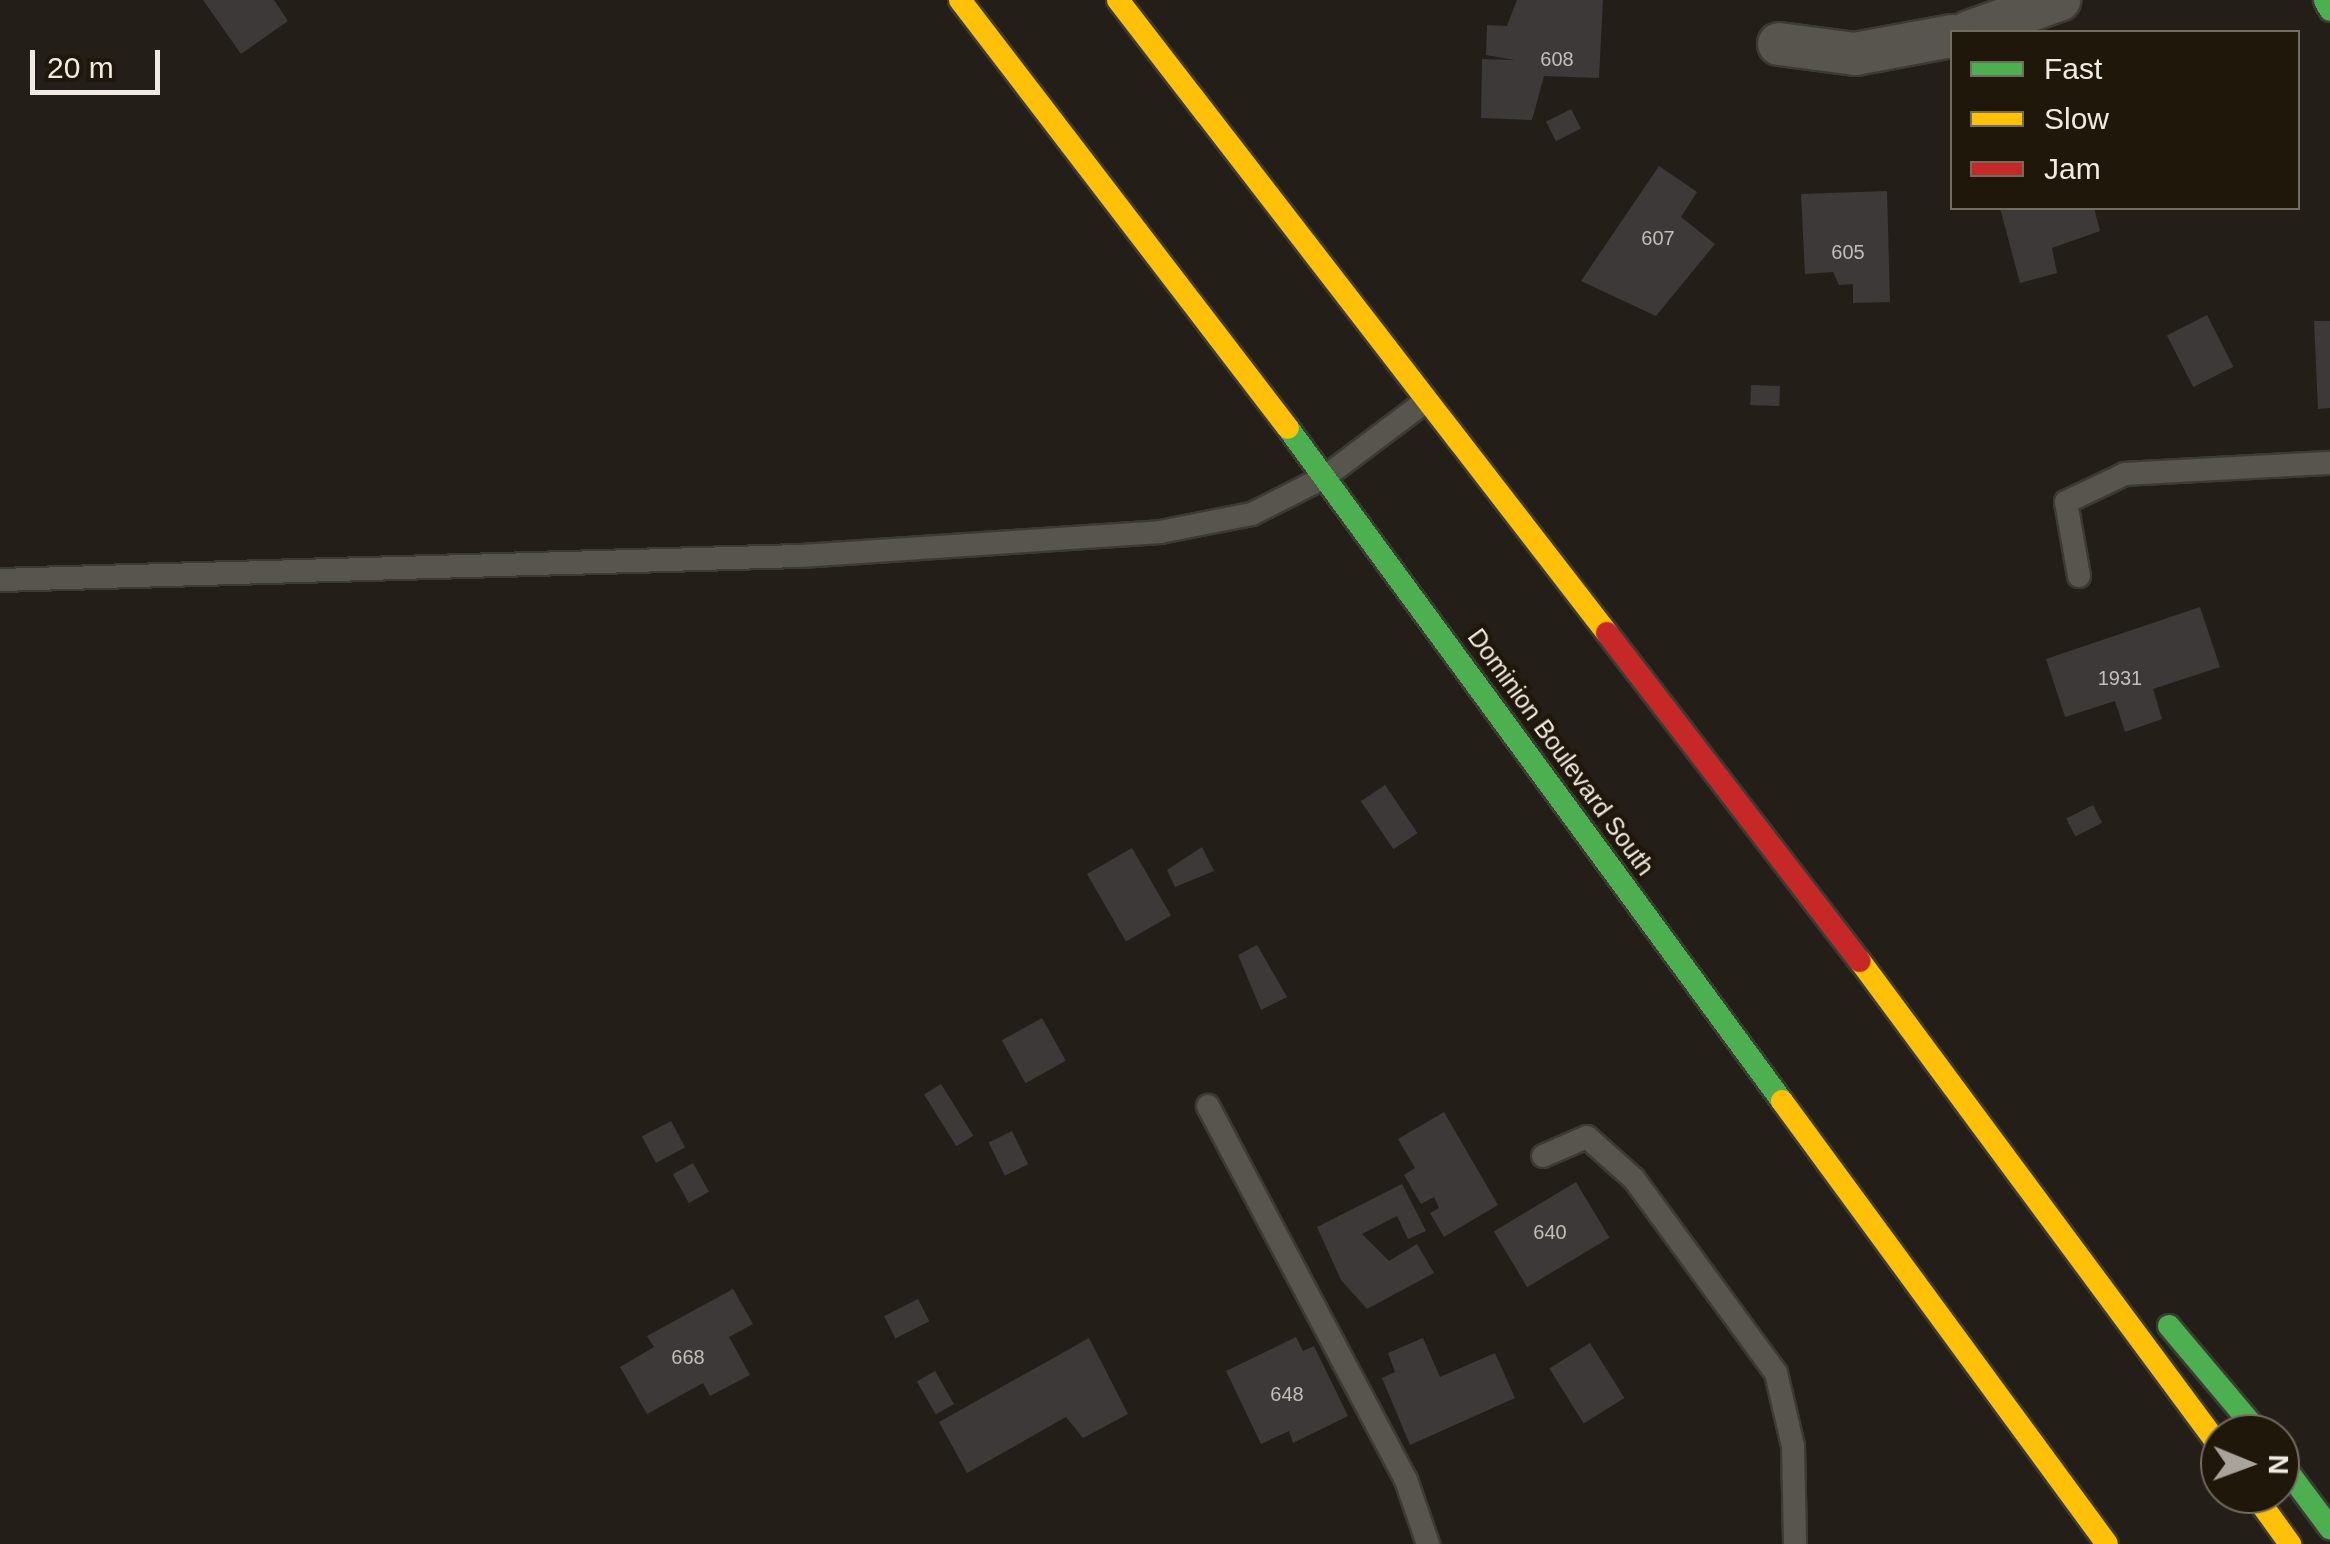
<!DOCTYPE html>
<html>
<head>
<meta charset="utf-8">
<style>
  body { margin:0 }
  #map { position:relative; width:2330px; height:1544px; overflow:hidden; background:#231f18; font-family:Arial,sans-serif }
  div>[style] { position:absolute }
  .building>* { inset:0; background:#3c3938; transform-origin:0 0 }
  .roads { filter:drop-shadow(2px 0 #3d3a34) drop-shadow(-2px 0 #3d3a34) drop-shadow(0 2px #3d3a34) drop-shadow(0 -2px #3d3a34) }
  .lane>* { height:22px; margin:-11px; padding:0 11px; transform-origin:11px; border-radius:11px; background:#58544e }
  .street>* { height:42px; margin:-21px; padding:0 21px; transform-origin:21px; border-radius:21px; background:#58544e }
  .fast>* { height:22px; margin:-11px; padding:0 11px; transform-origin:11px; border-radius:11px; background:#4caf50 }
  .slow>* { height:22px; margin:-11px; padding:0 11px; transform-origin:11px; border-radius:11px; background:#ffc107 }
  .jam>* { height:22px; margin:-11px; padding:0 11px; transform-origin:11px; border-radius:11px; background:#c62828 }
  span { translate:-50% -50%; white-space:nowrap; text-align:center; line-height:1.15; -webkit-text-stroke:9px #1f170a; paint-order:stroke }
  .number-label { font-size:20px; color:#c3beb8 }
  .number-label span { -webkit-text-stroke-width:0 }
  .street-label { font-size:25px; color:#f0ebe2 }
  .legend { position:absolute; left:1950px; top:30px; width:350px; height:180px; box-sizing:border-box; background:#1f170a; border:2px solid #736c60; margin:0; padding:12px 18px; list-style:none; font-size:30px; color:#f0ebe2 }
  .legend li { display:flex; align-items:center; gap:20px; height:50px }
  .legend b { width:50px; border:2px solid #736c60 }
  .north { position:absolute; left:2200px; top:1414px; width:100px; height:100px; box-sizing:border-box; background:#1f170a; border:2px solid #736c60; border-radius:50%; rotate:91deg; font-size:28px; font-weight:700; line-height:40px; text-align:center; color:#f0ebe2 }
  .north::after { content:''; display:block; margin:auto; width:35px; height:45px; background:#a8a49b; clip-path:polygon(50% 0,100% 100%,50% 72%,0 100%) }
  .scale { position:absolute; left:30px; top:50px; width:130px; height:45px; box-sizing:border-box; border:5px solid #f0ebe2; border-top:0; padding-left:12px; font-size:30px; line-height:35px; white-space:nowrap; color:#f0ebe2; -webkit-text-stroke:8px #1f170a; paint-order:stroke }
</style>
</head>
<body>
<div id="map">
  <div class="building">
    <div style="clip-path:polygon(203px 0,274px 0,288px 21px,241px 54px)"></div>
    <div style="clip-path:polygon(1517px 0,1603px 0,1599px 78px,1544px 76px,1532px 120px,1481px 118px,1482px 59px,1515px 60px,1486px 55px,1487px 25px,1507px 26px)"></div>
    <div style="left:1571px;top:109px;width:22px;height:28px;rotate:63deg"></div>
    <div style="clip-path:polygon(1659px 166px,1697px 192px,1681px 217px,1715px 244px,1656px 316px,1581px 281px)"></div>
    <div style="clip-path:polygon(1887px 191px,1890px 302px,1853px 303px,1853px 284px,1839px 285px,1833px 272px,1805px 274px,1801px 194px)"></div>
    <div style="clip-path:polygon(2000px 208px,2094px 208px,2100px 231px,2052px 248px,2057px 273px,2020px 283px)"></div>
    <div style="left:2207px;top:315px;width:58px;height:45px;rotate:63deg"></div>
    <div style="clip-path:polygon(2314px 321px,2330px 321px,2330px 408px,2318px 409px)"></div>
    <div style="left:1751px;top:385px;width:29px;height:20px;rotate:2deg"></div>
    <div style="clip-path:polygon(2200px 607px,2220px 667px,2153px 689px,2162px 719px,2125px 732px,2115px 701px,2065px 717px,2046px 659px)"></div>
    <div style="left:1385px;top:785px;width:58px;height:29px;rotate:56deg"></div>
    <div style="left:2093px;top:805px;width:20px;height:30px;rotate:63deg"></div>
    <div style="clip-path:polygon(1202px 847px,1214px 871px,1175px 887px,1167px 870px)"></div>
    <div style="left:1132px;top:848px;width:78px;height:52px;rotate:60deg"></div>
    <div style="clip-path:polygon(1257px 945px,1287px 997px,1261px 1010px,1238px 955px)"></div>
    <div style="left:1042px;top:1018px;width:49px;height:46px;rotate:61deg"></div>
    <div style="left:941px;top:1084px;width:61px;height:20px;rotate:58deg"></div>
    <div style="clip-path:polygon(1444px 1112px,1498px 1205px,1444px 1237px,1430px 1213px,1439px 1208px,1434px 1197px,1421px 1204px,1404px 1175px,1415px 1168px,1398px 1139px)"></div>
    <div style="left:671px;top:1121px;width:30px;height:33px;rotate:62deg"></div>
    <div style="left:1012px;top:1131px;width:37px;height:26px;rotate:64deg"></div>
    <div style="left:693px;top:1163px;width:33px;height:23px;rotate:61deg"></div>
    <div style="left:1576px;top:1182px;width:65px;height:96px;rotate:59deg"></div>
    <div style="clip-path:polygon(1402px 1184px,1426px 1231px,1408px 1239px,1397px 1216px,1362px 1234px,1389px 1261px,1417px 1244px,1434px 1273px,1367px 1309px,1341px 1280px,1317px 1227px)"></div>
    <div style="clip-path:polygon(733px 1289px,753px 1324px,729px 1337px,750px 1375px,710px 1396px,703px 1383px,647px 1414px,620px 1367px,654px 1347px,647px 1336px)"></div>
    <div style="left:918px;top:1299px;width:25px;height:38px;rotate:63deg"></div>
    <div style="clip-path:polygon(1296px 1337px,1303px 1351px,1314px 1346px,1348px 1416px,1293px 1443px,1289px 1431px,1261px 1444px,1226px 1371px)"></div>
    <div style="clip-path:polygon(1089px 1338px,1128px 1414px,1083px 1438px,1066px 1417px,967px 1473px,939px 1422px)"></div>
    <div style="clip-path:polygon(1423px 1338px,1440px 1377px,1495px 1353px,1515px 1398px,1410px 1445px,1382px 1378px,1395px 1372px,1388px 1353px)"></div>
    <div style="left:1590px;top:1343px;width:65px;height:48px;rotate:58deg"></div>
    <div style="left:935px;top:1371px;width:38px;height:21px;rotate:60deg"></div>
  </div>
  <div class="roads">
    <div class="lane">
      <div style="left:2079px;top:576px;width:75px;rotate:-100deg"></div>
      <div style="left:2066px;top:502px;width:65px;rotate:-25.4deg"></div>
      <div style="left:2125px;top:474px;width:205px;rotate:-3.1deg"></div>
      <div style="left:0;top:580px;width:801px;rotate:-1.72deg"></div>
      <div style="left:801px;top:556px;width:360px;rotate:-3.8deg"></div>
      <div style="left:1160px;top:532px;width:94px;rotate:-11.1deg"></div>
      <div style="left:1252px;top:514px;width:82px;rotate:-26.9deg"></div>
      <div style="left:1325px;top:477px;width:126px;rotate:-37deg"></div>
      <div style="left:1208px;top:1106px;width:423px;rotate:62.1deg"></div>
      <div style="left:1406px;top:1480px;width:68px;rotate:71deg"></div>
      <div style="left:1543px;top:1156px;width:48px;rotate:-23.4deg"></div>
      <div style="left:1587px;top:1137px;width:63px;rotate:41.8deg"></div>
      <div style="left:1634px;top:1179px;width:240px;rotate:53.8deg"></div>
      <div style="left:1776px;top:1373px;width:75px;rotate:76.9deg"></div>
      <div style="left:1793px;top:1446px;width:98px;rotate:88.8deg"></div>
    </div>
    <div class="street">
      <div style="left:1969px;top:32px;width:96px;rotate:-19.6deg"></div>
      <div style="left:1779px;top:44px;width:77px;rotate:7.5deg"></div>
      <div style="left:1855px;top:54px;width:99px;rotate:-10.5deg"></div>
    </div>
    <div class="fast">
      <div style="left:2325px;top:0;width:11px;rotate:63deg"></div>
      <div style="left:1288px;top:428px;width:835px;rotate:53.72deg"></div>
      <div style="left:2169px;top:1326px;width:141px;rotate:49.9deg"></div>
      <div style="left:2280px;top:1461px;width:84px;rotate:53.3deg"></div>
    </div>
    <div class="slow">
      <div style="left:960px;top:0;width:539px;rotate:52.54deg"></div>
      <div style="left:1118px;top:0;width:800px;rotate:52.31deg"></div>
      <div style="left:1860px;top:961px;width:605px;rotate:53.47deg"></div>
      <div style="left:1782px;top:1101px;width:549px;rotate:53.73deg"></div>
      <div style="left:2254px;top:1494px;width:62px;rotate:54.2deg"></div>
    </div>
    <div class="jam">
      <div style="left:1607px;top:633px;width:414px;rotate:52.4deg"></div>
    </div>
  </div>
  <div class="number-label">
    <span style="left:1557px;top:59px">608</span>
    <span style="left:1658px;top:238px">607</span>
    <span style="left:1848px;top:252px">605</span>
    <span style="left:2120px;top:678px">1931</span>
    <span style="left:1550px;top:1232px">640</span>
    <span style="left:688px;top:1357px">668</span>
    <span style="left:1287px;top:1394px">648</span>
  </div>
  <div class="street-label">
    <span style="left:1561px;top:752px;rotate:54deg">Dominion Boulevard South</span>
  </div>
  <ul class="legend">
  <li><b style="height:12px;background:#4caf50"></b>Fast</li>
  <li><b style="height:12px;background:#ffc107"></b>Slow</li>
  <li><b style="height:12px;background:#c62828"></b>Jam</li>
  </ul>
  <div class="north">N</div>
  <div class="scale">20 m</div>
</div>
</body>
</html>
